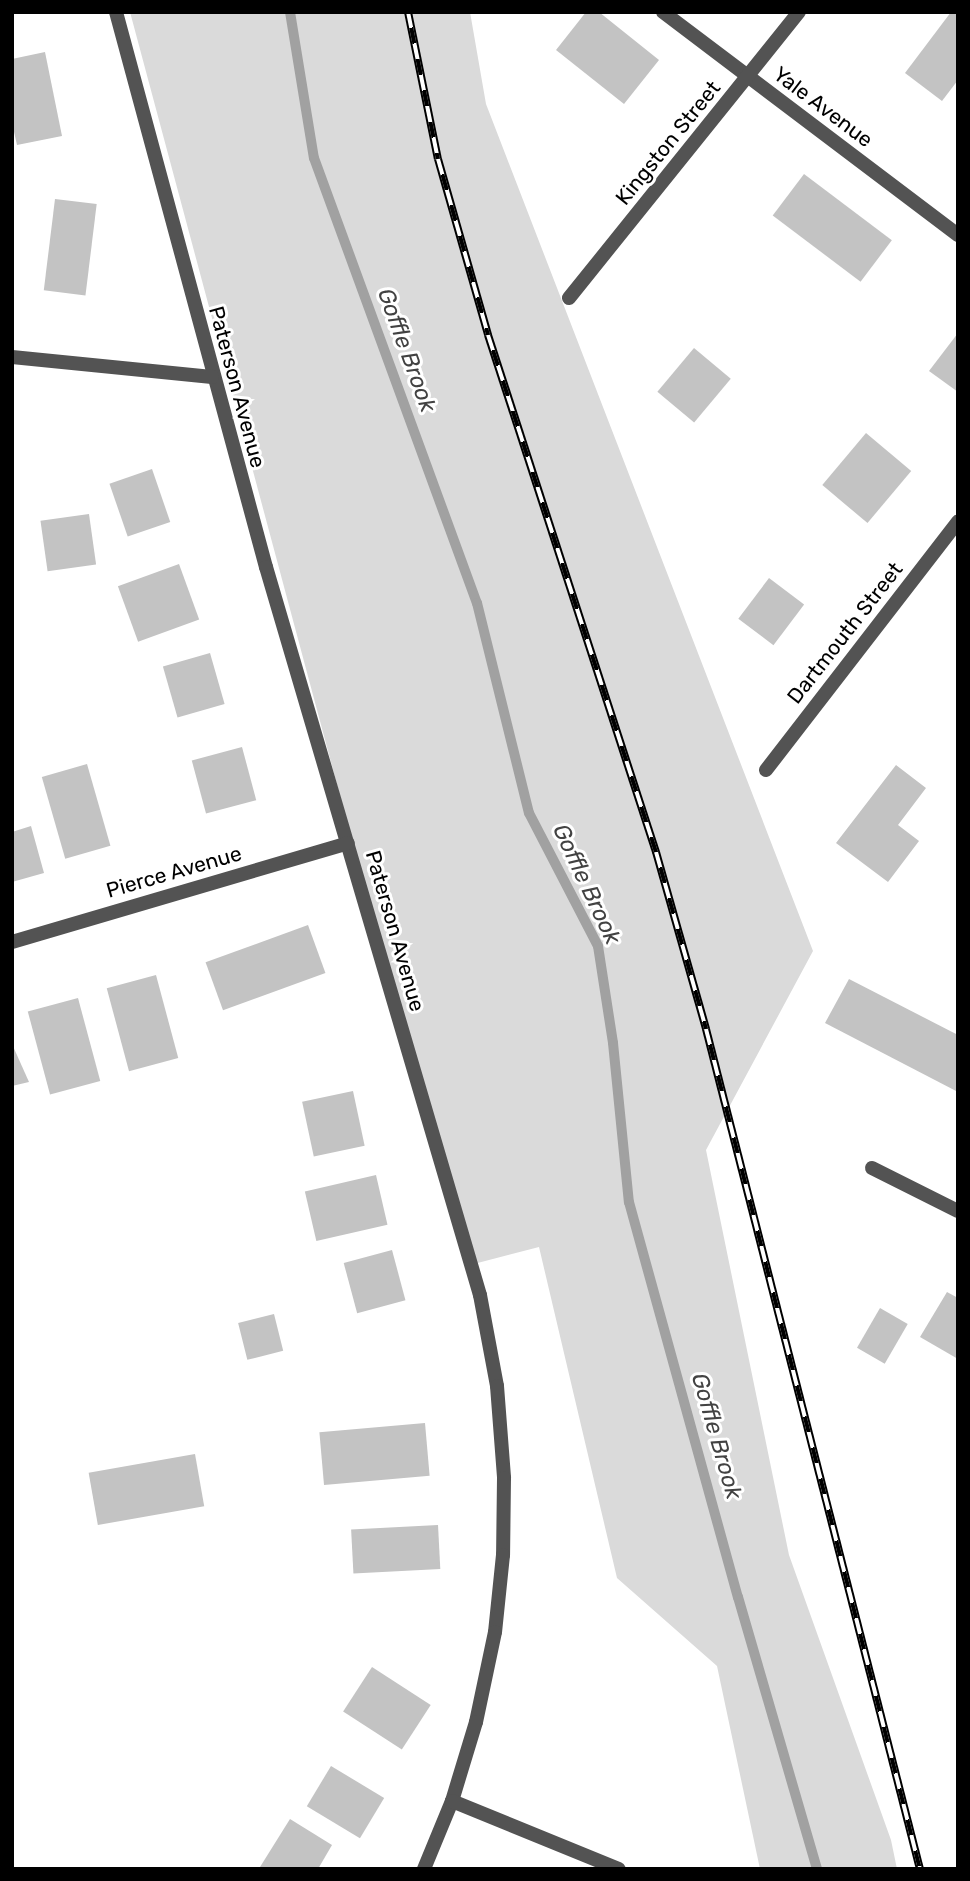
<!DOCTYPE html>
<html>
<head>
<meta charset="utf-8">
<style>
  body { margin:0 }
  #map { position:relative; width:970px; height:1881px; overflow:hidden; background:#fff; font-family:Rubik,sans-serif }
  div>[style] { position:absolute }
  .green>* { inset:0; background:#dadada }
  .stream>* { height:10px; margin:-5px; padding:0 5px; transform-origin:5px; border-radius:5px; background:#a1a1a1 }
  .building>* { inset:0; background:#c3c3c3; transform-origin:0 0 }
  .minor>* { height:14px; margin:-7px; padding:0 7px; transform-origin:7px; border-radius:7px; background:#535353 }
  .rail>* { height:8px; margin-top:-4px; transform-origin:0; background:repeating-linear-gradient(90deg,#fff 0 16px,#000 0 32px); box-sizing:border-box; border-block:2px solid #000 }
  span { translate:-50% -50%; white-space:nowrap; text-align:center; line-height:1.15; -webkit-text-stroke:6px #fff; paint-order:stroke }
  .street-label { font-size:21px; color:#000 }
  .water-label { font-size:23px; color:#424242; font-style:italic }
  .frame { position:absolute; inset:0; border:14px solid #000; pointer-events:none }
</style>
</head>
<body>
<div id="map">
  <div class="green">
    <div style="clip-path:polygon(130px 12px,470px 12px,486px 104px,813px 951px,706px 1150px,789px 1555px,891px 1840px,897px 1869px,760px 1869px,717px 1666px,617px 1578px,539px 1247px,466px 1266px)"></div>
  </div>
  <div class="stream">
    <div style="left:290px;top:12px;width:148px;rotate:80.7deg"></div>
    <div style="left:314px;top:158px;width:474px;rotate:69.9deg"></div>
    <div style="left:477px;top:603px;width:216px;rotate:76.1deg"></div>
    <div style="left:529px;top:813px;width:150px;rotate:62.6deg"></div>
    <div style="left:598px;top:946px;width:98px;rotate:81.2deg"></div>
    <div style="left:613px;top:1043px;width:160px;rotate:84.3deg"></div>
    <div style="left:629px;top:1202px;width:410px;rotate:74.6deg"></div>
    <div style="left:738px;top:1597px;width:283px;rotate:73.8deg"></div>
  </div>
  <div class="building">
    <div style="clip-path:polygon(586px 12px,599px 12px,659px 60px,624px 104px,556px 50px)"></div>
    <div style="clip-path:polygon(951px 12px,958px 12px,958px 80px,942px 101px,905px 73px)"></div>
    <div style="clip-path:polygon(45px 52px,62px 136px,17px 145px,12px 123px,12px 59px)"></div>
    <div style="left:804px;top:174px;width:110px;height:52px;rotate:37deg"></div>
    <div style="left:55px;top:199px;width:42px;height:92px;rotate:7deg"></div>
    <div style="clip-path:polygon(958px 333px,958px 392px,929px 371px)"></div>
    <div style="left:694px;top:348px;width:48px;height:57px;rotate:40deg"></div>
    <div style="left:866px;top:433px;width:59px;height:68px;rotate:40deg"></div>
    <div style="left:152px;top:469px;width:56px;height:45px;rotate:71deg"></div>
    <div style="left:89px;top:514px;width:51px;height:49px;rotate:82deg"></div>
    <div style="left:179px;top:564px;width:59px;height:65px;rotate:70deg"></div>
    <div style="left:769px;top:578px;width:44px;height:51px;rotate:37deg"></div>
    <div style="left:210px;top:653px;width:53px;height:49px;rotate:74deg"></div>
    <div style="left:242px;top:747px;width:55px;height:52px;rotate:75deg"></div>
    <div style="left:87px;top:764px;width:85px;height:47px;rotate:74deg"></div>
    <div style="clip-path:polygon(896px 765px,926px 788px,898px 825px,919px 841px,888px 882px,836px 843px)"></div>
    <div style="clip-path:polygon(31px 826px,44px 873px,12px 882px,12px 832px)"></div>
    <div style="left:308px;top:925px;width:51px;height:109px;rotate:70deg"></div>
    <div style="left:156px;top:975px;width:86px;height:51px;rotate:75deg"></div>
    <div style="clip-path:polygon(849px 979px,958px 1035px,958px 1092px,825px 1023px)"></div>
    <div style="left:78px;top:998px;width:86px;height:52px;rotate:75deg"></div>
    <div style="clip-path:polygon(12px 1044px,29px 1082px,12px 1086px)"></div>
    <div style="left:353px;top:1091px;width:56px;height:52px;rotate:78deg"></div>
    <div style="left:376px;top:1175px;width:51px;height:73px;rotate:77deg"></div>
    <div style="left:392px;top:1250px;width:52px;height:50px;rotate:75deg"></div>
    <div style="clip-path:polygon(947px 1292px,958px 1298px,958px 1359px,920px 1337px)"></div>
    <div style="left:880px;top:1308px;width:32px;height:46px;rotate:30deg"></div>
    <div style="left:274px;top:1314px;width:38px;height:37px;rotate:76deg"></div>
    <div style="left:425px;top:1423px;width:53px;height:106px;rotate:85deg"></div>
    <div style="left:195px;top:1454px;width:53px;height:108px;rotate:80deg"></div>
    <div style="left:438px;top:1525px;width:44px;height:87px;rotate:87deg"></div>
    <div style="left:372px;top:1667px;width:70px;height:53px;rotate:33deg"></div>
    <div style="left:331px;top:1766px;width:62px;height:47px;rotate:31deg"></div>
    <div style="clip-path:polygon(290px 1819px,332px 1845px,318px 1869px,260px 1867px)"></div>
  </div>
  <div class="minor">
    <div style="left:116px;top:12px;width:575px;rotate:74.88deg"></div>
    <div style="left:266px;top:567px;width:759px;rotate:73.62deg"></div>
    <div style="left:480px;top:1295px;width:93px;rotate:79.4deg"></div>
    <div style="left:497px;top:1386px;width:92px;rotate:85.6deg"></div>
    <div style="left:504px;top:1478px;width:77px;rotate:90.7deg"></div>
    <div style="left:503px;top:1555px;width:77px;rotate:95.9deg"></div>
    <div style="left:495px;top:1632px;width:92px;rotate:101.9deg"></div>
    <div style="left:476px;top:1722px;width:83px;rotate:106.9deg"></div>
    <div style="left:452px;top:1801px;width:74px;rotate:112.4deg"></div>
    <div style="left:663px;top:12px;width:370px;rotate:37.1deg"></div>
    <div style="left:569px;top:298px;width:367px;rotate:-51.2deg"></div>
    <div style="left:12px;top:357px;width:201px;rotate:5.7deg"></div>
    <div style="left:766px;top:770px;width:314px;rotate:-52.3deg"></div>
    <div style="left:12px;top:942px;width:350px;rotate:-16.4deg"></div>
    <div style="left:872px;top:1168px;width:96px;rotate:26.6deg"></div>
    <div style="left:452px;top:1801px;width:180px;rotate:22.2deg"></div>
  </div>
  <div class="rail">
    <div style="left:408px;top:12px;width:150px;rotate:78.5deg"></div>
    <div style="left:438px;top:159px;width:183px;rotate:74.1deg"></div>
    <div style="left:488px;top:335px;width:544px;rotate:72deg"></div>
    <div style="left:656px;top:852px;width:184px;rotate:74.2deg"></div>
    <div style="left:706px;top:1029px;width:867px;rotate:75.71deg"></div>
  </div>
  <div class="street-label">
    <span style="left:823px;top:107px;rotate:37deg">Yale Avenue</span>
    <span style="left:668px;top:143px;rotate:-51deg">Kingston Street</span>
    <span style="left:237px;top:387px;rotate:75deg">Paterson Avenue</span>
    <span style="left:845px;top:633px;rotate:-52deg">Dartmouth Street</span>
    <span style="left:174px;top:872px;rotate:-16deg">Pierce Avenue</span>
    <span style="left:395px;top:931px;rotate:74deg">Paterson Avenue</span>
  </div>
  <div class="water-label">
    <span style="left:407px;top:350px;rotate:70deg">Goffle Brook</span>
    <span style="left:587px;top:884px;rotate:65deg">Goffle Brook</span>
    <span style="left:717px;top:1436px;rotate:74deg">Goffle Brook</span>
  </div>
  <div class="frame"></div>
</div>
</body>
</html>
